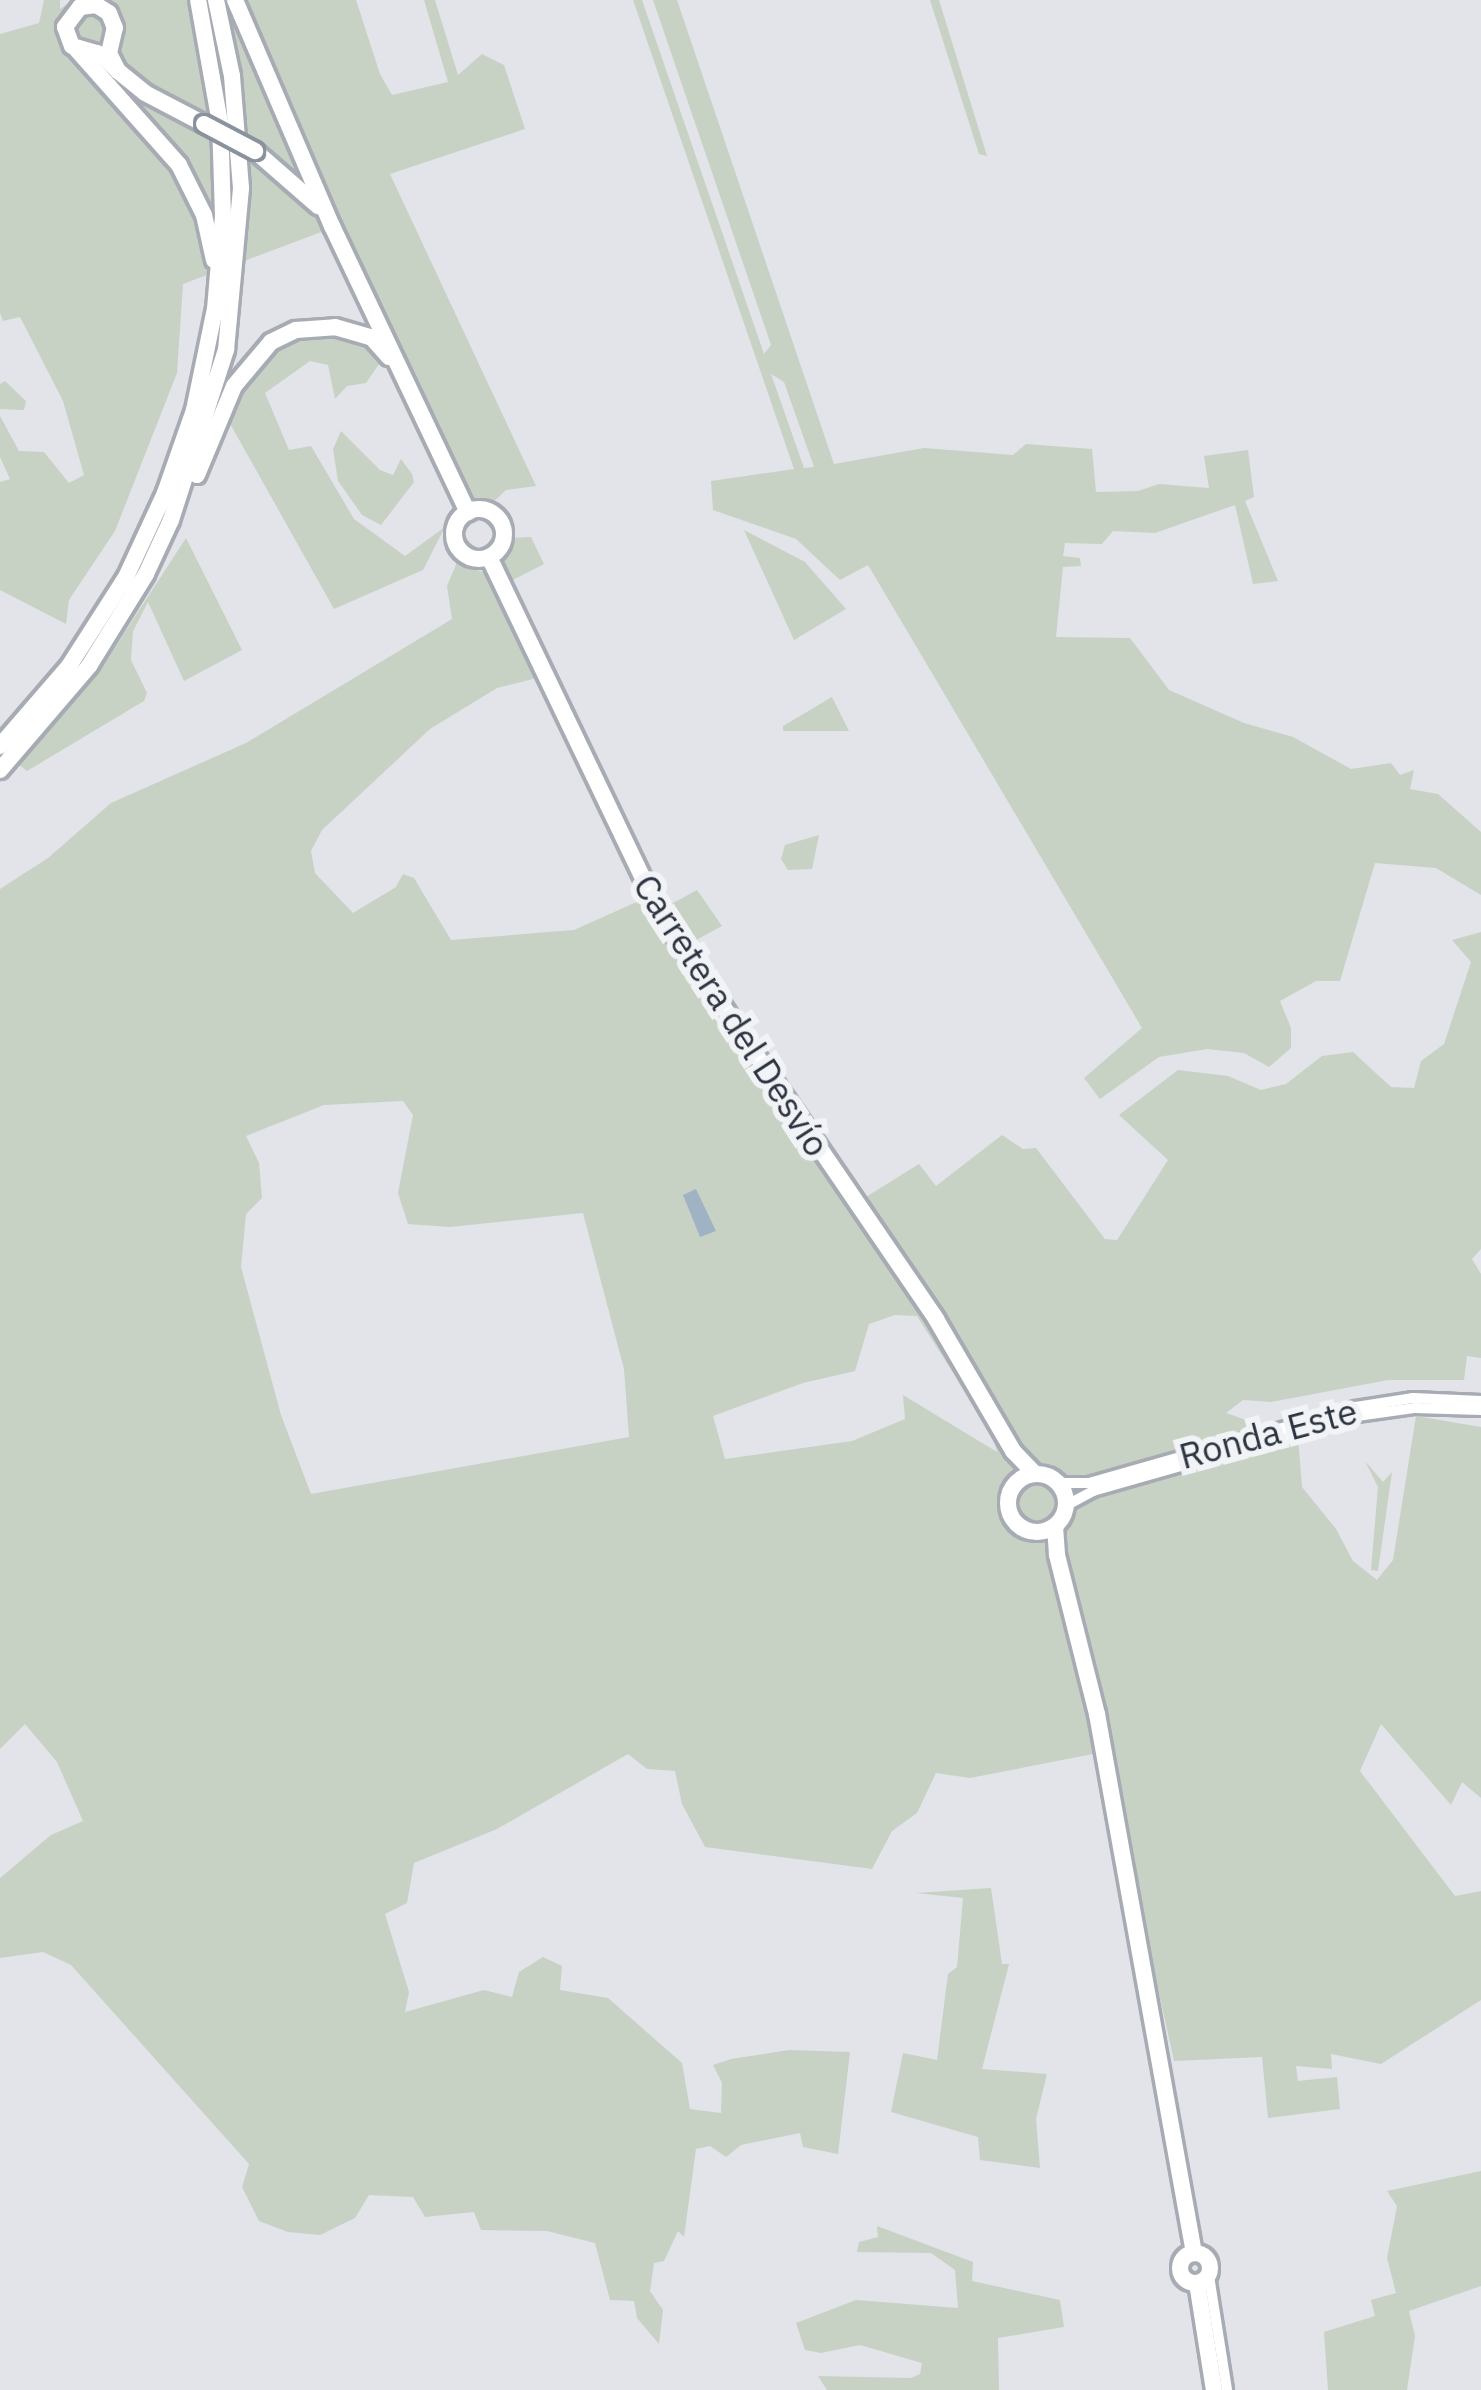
<!DOCTYPE html>
<html>
<head>
<meta charset="utf-8">
<style>
  body { margin:0 }
  #map { position:relative; width:1481px; height:2390px; overflow:hidden; background:#e2e4e9; font-family:"IBM Plex Sans",sans-serif }
  div>[style] { position:absolute }
  .green>* { inset:0; background:#c7d2c4 }
  .water>* { inset:0; background:#a0b3c5 }
  .roads { filter:drop-shadow(3px 0 #a7abb3) drop-shadow(-3px 0 #a7abb3) drop-shadow(0 3px #a7abb3) drop-shadow(0 -3px #a7abb3) }
  .secondary>* { height:10px; margin:-5px; padding:0 5px; transform-origin:5px; border-radius:5px; background:#fff }
  .highway>* { height:16px; margin:-8px; padding:0 8px; transform-origin:8px; border-radius:8px; background:#fff }
  .highway>.ring { margin:-8px; padding:0; box-sizing:content-box; background:none; border:16px solid #fff; border-radius:50% }
  .bridges { filter:drop-shadow(3px 0 #8a929e) drop-shadow(-3px 0 #8a929e) drop-shadow(0 3px #8a929e) drop-shadow(0 -3px #8a929e) }
  .highway-bridge>* { height:16px; margin:-8px; padding:0 8px; transform-origin:8px; border-radius:8px; background:#fff }
  span { translate:-50% -50%; white-space:nowrap; text-align:center; line-height:1.15; -webkit-text-stroke:12px #f1f3f6; paint-order:stroke }
  .street-label { font-size:36px; color:#2b333f }
</style>
</head>
<body>
<div id="map">
  <div class="green">
    <div style="clip-path:polygon(44px 0,60px 0,60px 9px,73px 0,356px 0,380px 74px,392px 95px,448px 82px,424px 0,435px 0,458px 75px,482px 54px,504px 65px,525px 129px,390px 174px,536px 486px,506px 490px,490px 505px,469px 496px,340px 225px,183px 284px,177px 373px,115px 531px,69px 600px,66px 624px,0 590px,0 482px,10px 479px,0 457px,0 416px,19px 451px,44px 452px,69px 483px,84px 475px,63px 401px,20px 317px,3px 321px,0 313px,0 34px,39px 23px)"></div>
    <div style="clip-path:polygon(evenodd,633px 0,642px 0,764px 354px,771px 345px,653px 0,677px 0,834px 464px,924px 448px,1013px 455px,1026px 444px,1092px 449px,1096px 492px,1138px 491px,1159px 484px,1209px 488px,1204px 456px,1248px 450px,1254px 497px,1245px 501px,1278px 581px,1253px 584px,1235px 505px,1155px 533px,1113px 531px,1102px 544px,1065px 543px,1063px 556px,1080px 558px,1081px 566px,1063px 567px,1056px 637px,1130px 638px,1169px 690px,1244px 723px,1293px 737px,1351px 769px,1391px 763px,1400px 775px,1414px 770px,1410px 789px,1438px 794px,1481px 832px,1481px 895px,1436px 868px,1375px 863px,1340px 981px,1316px 981px,1280px 1001px,1291px 1028px,1291px 1048px,1269px 1067px,1244px 1053px,1207px 1049px,1159px 1057px,1100px 1099px,1084px 1078px,1142px 1028px,868px 565px,840px 580px,796px 539px,713px 510px,711px 481px,794px 469px,633px 0,771px 374px,784px 382px,814px 467px,804px 468px,771px 374px)"></div>
    <div style="clip-path:polygon(930px 0,939px 0,987px 156px,979px 154px)"></div>
    <div style="clip-path:polygon(330px 333px,373px 346px,384px 357px,366px 383px,347px 386px,335px 399px,328px 365px,310px 361px,265px 393px,289px 450px,311px 446px,354px 519px,405px 556px,445px 527px,423px 570px,334px 609px,228px 420px,243px 384px,279px 346px)"></div>
    <div style="clip-path:polygon(5px 381px,26px 401px,24px 410px,0 409px,0 384px)"></div>
    <div style="clip-path:polygon(341px 431px,380px 470px,393px 475px,401px 459px,412px 474px,414px 482px,381px 525px,362px 515px,338px 481px,333px 449px)"></div>
    <div style="clip-path:polygon(744px 530px,805px 562px,846px 609px,794px 640px)"></div>
    <div style="clip-path:polygon(531px 537px,544px 564px,509px 582px,500px 553px,511px 538px)"></div>
    <div style="clip-path:polygon(186px 538px,242px 650px,184px 681px,148px 602px,133px 631px,131px 660px,147px 693px,144px 701px,27px 771px,18px 764px,106px 661px)"></div>
    <div style="clip-path:polygon(evenodd,457px 562px,490px 575px,545px 676px,497px 688px,430px 729px,322px 830px,311px 851px,315px 873px,353px 913px,396px 887px,403px 874px,414px 878px,451px 940px,574px 930px,650px 896px,861px 1200px,919px 1164px,936px 1186px,1002px 1135px,1023px 1149px,1036px 1148px,1105px 1239px,1117px 1240px,1168px 1160px,1119px 1115px,1178px 1070px,1228px 1076px,1261px 1090px,1286px 1084px,1322px 1056px,1353px 1052px,1391px 1087px,1414px 1088px,1421px 1061px,1444px 1044px,1471px 962px,1452px 940px,1481px 932px,1481px 1249px,1472px 1259px,1481px 1274px,1481px 1358px,1467px 1356px,1464px 1380px,1388px 1380px,1271px 1402px,1243px 1400px,1226px 1413px,1298px 1438px,1302px 1487px,1336px 1529px,1353px 1561px,1377px 1580px,1393px 1560px,1416px 1416px,1481px 1427px,1481px 1798px,1462px 1782px,1451px 1805px,1381px 1724px,1360px 1771px,1455px 1896px,1481px 1891px,1481px 2000px,1381px 2064px,1331px 2054px,1332px 2069px,1296px 2066px,1298px 2081px,1337px 2077px,1340px 2109px,1268px 2118px,1262px 2057px,1174px 2061px,1082px 1645px,1098px 1753px,970px 1778px,936px 1773px,917px 1813px,892px 1831px,872px 1869px,705px 1847px,682px 1804px,675px 1771px,647px 1769px,628px 1754px,497px 1829px,414px 1863px,407px 1903px,385px 1914px,409px 1992px,405px 2012px,484px 1990px,512px 1997px,519px 1972px,543px 1957px,562px 1966px,560px 1990px,608px 1998px,682px 2063px,690px 2109px,721px 2113px,722px 2083px,713px 2065px,731px 2059px,789px 2050px,850px 2052px,838px 2154px,803px 2147px,800px 2133px,741px 2145px,726px 2157px,710px 2146px,696px 2149px,684px 2237px,678px 2231px,664px 2261px,654px 2263px,650px 2291px,663px 2310px,659px 2344px,637px 2318px,634px 2301px,610px 2300px,595px 2243px,547px 2231px,481px 2230px,474px 2212px,425px 2217px,413px 2197px,369px 2195px,355px 2218px,320px 2235px,288px 2232px,259px 2221px,242px 2187px,249px 2164px,71px 1965px,43px 1952px,0 1958px,0 1878px,51px 1835px,83px 1821px,57px 1762px,25px 1724px,0 1749px,0 889px,48px 858px,111px 803px,246px 743px,452px 619px,447px 586px,457px 562px,403px 1101px,413px 1115px,398px 1193px,408px 1224px,450px 1227px,583px 1213px,624px 1369px,629px 1437px,311px 1494px,281px 1415px,241px 1267px,246px 1214px,262px 1198px,259px 1163px,246px 1136px,324px 1105px,403px 1101px,457px 562px,895px 1315px,917px 1316px,992px 1434px,997px 1452px,903px 1395px,905px 1419px,852px 1441px,725px 1459px,713px 1416px,803px 1383px,855px 1371px,869px 1324px,895px 1315px)"></div>
    <div style="clip-path:polygon(832px 697px,849px 731px,783px 731px,783px 726px)"></div>
    <div style="clip-path:polygon(819px 835px,812px 869px,788px 870px,781px 859px,785px 845px)"></div>
    <div style="clip-path:polygon(697px 890px,722px 926px,687px 945px,664px 908px)"></div>
    <div style="clip-path:polygon(1365px 1461px,1383px 1482px,1392px 1472px,1378px 1571px,1371px 1570px,1378px 1487px)"></div>
    <div style="clip-path:polygon(991px 1888px,1002px 1964px,1009px 1964px,982px 2069px,1047px 2074px,1036px 2119px,1040px 2168px,980px 2160px,978px 2137px,891px 2112px,903px 2053px,937px 2060px,948px 1974px,957px 1967px,963px 1898px,916px 1893px)"></div>
    <div style="clip-path:polygon(1481px 2171px,1481px 2286px,1409px 2311px,1415px 2336px,1407px 2390px,1328px 2390px,1324px 2332px,1375px 2316px,1371px 2300px,1396px 2293px,1387px 2258px,1397px 2206px,1387px 2191px)"></div>
    <div style="clip-path:polygon(877px 2226px,973px 2262px,972px 2281px,1060px 2300px,1064px 2327px,998px 2338px,999px 2390px,827px 2390px,818px 2376px,911px 2378px,920px 2374px,922px 2363px,860px 2345px,821px 2353px,805px 2350px,796px 2323px,856px 2300px,958px 2308px,955px 2270px,931px 2253px,857px 2252px,859px 2242px,878px 2237px)"></div>
  </div>
  <div class="water">
    <div style="clip-path:polygon(696px 1189px,716px 1231px,700px 1237px,683px 1195px)"></div>
  </div>
  <div class="roads">
    <div class="secondary">
      <div style="left:1059px;top:1483px;width:30px"></div>
      <div style="left:1089px;top:1483px;width:278px;rotate:-15.9deg"></div>
      <div style="left:1356px;top:1407px;width:58px;rotate:-9deg"></div>
      <div style="left:1413px;top:1398px;width:68px;rotate:2.5deg"></div>
      <div style="left:1067px;top:1505px;width:30px;rotate:-28deg"></div>
      <div style="left:1093px;top:1491px;width:274px;rotate:-15.9deg"></div>
      <div style="left:1357px;top:1416px;width:59px;rotate:-7.9deg"></div>
      <div style="left:1415px;top:1408px;width:66px;rotate:1.7deg"></div>
      <div style="left:1209px;top:2276px;width:115px;rotate:81deg"></div>
    </div>
    <div class="highway">
      <div style="left:235px;top:0;width:246px;rotate:66.8deg"></div>
      <div style="left:332px;top:226px;width:317px;rotate:64.6deg"></div>
      <div style="left:77px;top:50px;width:154px;rotate:48.4deg"></div>
      <div style="left:179px;top:165px;width:56px;rotate:63.4deg"></div>
      <div style="left:204px;top:215px;width:46px;rotate:77.5deg"></div>
      <div style="left:118px;top:71px;width:20px;rotate:-117deg"></div>
      <div style="left:109px;top:53px;width:26px;rotate:-77deg"></div>
      <div style="left:115px;top:28px;width:16px;rotate:-112deg"></div>
      <div style="left:109px;top:13px;width:15px;rotate:-148deg"></div>
      <div style="left:96px;top:5px;width:16px;rotate:173deg"></div>
      <div style="left:80px;top:7px;width:25px;rotate:127deg"></div>
      <div style="left:65px;top:27px;width:20px;rotate:70deg"></div>
      <div style="left:72px;top:46px;width:26px;rotate:16deg"></div>
      <div style="left:97px;top:53px;width:8px;rotate:30deg"></div>
      <div style="left:104px;top:57px;width:20px;rotate:45deg"></div>
      <div style="left:118px;top:71px;width:35px;rotate:39deg"></div>
      <div style="left:145px;top:93px;width:67px;rotate:27.7deg"></div>
      <div style="left:255px;top:151px;width:84px;rotate:41.1deg"></div>
      <div style="left:197px;top:475px;width:96px;rotate:-67.4deg"></div>
      <div style="left:234px;top:386px;width:57px;rotate:-49.9deg"></div>
      <div style="left:271px;top:342px;width:28px;rotate:-26deg"></div>
      <div style="left:296px;top:330px;width:39px;rotate:-4deg"></div>
      <div style="left:335px;top:327px;width:37px;rotate:16deg"></div>
      <div style="left:371px;top:337px;width:27px;rotate:48deg"></div>
      <div class="ring" style="left:454px;top:509px;width:34px;height:34px"></div>
      <div style="left:489px;top:557px;width:396px;rotate:64.4deg"></div>
      <div style="left:660px;top:914px;width:490px;rotate:55.7deg"></div>
      <div style="left:936px;top:1319px;width:153px;rotate:59.7deg"></div>
      <div style="left:1013px;top:1451px;width:32px;rotate:46deg"></div>
      <div style="left:0;top:746px;width:106px;rotate:-49.2deg"></div>
      <div style="left:69px;top:666px;width:106px;rotate:-57.4deg"></div>
      <div style="left:126px;top:577px;width:93px;rotate:-65.1deg"></div>
      <div style="left:165px;top:493px;width:88px;rotate:-70.7deg"></div>
      <div style="left:194px;top:410px;width:103px;rotate:-78.3deg"></div>
      <div style="left:215px;top:309px;width:93px;rotate:-85.1deg"></div>
      <div style="left:223px;top:216px;width:93px;rotate:-91.8deg"></div>
      <div style="left:220px;top:123px;width:125px;rotate:-100.1deg"></div>
      <div style="left:0;top:770px;width:137px;rotate:-49.4deg"></div>
      <div style="left:89px;top:666px;width:108px;rotate:-58.2deg"></div>
      <div style="left:146px;top:574px;width:60px;rotate:-65.2deg"></div>
      <div style="left:171px;top:520px;width:179px;rotate:-72.1deg"></div>
      <div style="left:226px;top:350px;width:163px;rotate:-84.7deg"></div>
      <div style="left:241px;top:188px;width:112px;rotate:-94.6deg"></div>
      <div style="left:232px;top:76px;width:78px;rotate:-101.9deg"></div>
      <div class="ring" style="left:1008px;top:1474px;width:42px;height:42px"></div>
      <div style="left:1055px;top:1526px;width:29px;rotate:86deg"></div>
      <div style="left:1057px;top:1555px;width:164px;rotate:75.9deg"></div>
      <div style="left:1097px;top:1714px;width:548px;rotate:79.8deg"></div>
      <div class="ring" style="left:1180px;top:2253px;width:14px;height:14px"></div>
      <div style="left:1197px;top:2283px;width:108px;rotate:81deg"></div>
    </div>
  </div>
  <div class="bridges">
    <div class="highway-bridge">
      <div style="left:204px;top:124px;width:58px;rotate:27.9deg"></div>
    </div>
  </div>
  <div class="street-label">
    <span style="left:732px;top:1015px;rotate:57deg">Carretera del Desvío</span>
    <span style="left:1268px;top:1433px;rotate:-15deg">Ronda Este</span>
  </div>
</div>
</body>
</html>
